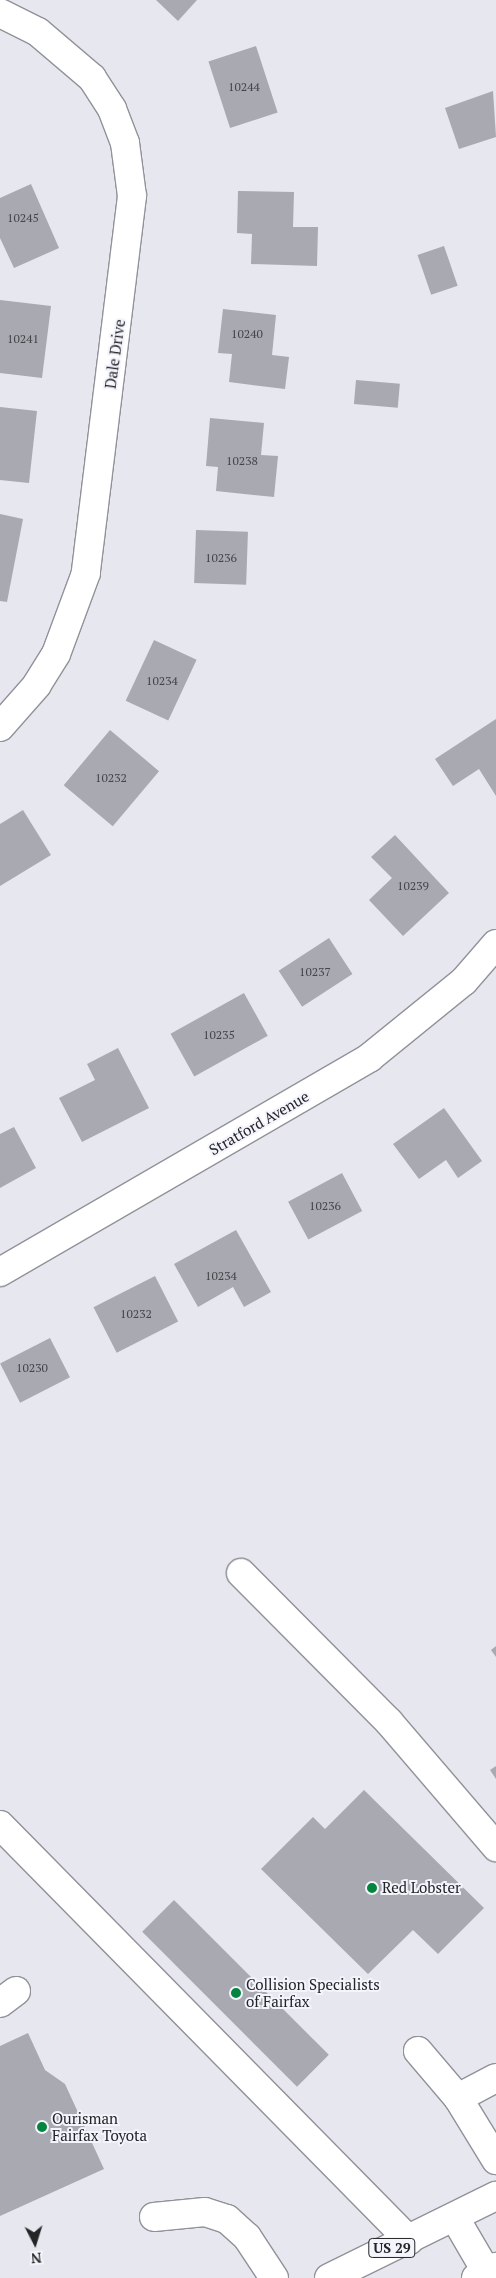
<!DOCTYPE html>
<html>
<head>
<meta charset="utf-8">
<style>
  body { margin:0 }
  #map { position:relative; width:496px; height:2278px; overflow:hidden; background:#e6e7ef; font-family:"PT Serif",serif }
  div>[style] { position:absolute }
  .building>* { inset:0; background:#a8a9b1; transform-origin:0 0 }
  .roads { filter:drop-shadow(1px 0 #919299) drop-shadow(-1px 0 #919299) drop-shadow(0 1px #919299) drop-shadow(0 -1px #919299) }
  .minor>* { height:28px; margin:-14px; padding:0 14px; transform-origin:14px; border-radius:14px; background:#fff }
  .major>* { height:28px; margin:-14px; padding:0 14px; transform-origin:14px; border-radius:14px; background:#fff }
  .dots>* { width:14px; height:14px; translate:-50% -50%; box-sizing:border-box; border:2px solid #f3f4fc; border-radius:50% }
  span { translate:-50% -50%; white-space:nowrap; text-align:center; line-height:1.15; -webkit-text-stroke:4px #f3f4fc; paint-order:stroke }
  .number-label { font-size:12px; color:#444549 }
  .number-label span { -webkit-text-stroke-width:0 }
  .shield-label span { padding:1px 4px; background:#f3f4fc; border:1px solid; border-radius:4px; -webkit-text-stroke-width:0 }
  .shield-label { font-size:14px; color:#232426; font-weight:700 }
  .street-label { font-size:15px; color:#232426 }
  .poi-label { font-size:15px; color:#232426 }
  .left { translate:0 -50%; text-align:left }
  .north { position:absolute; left:10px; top:2218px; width:50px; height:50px; -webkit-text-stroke:4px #f3f4fc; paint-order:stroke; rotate:175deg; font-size:14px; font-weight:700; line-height:20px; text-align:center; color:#232426 }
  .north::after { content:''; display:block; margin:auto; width:18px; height:22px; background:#232426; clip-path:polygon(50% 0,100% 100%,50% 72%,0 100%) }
</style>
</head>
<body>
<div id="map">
  <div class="building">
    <div style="clip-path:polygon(156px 0,197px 0,178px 21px)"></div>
    <div style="left:256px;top:46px;width:70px;height:50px;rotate:72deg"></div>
    <div style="clip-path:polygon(493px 91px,496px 137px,459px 149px,445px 108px)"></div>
    <div style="clip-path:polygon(31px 184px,59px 248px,14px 268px,0 238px,0 198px)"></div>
    <div style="clip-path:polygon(238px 191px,294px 192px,293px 227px,318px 227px,317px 266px,251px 264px,252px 234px,237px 233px)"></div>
    <div style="left:444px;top:246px;width:42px;height:28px;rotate:71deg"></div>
    <div style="clip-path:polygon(0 300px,51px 306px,42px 378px,0 373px)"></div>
    <div style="clip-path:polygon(223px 309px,276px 315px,272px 355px,289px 357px,285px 389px,229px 382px,232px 354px,218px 353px)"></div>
    <div style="left:356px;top:380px;width:44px;height:24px;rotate:5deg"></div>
    <div style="clip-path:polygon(0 407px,37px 411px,29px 483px,0 480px)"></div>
    <div style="clip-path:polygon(210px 418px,264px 423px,261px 455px,278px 456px,274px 497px,216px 491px,218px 467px,206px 466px)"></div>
    <div style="clip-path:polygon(0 514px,23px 519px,7px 602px,0 601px)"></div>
    <div style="left:196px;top:530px;width:52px;height:53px;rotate:2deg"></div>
    <div style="left:154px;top:640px;width:47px;height:67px;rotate:25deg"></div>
    <div style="clip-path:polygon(496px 719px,496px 796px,479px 769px,453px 786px,435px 759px)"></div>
    <div style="left:110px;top:730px;width:64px;height:72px;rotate:40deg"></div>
    <div style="clip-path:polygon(23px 810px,51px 855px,0 886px,0 824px)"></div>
    <div style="clip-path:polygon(395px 835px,449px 893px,403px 936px,369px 900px,392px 878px,371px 857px)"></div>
    <div style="left:329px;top:938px;width:43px;height:60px;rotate:57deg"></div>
    <div style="left:244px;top:993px;width:49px;height:84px;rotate:61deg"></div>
    <div style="clip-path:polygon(118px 1048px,149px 1108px,82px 1142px,59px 1098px,95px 1080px,87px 1064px)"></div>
    <div style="clip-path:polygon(444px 1108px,482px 1161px,458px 1178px,446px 1160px,419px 1179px,393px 1144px)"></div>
    <div style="clip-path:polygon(14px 1127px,36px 1168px,0 1188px,0 1134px)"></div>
    <div style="left:342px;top:1173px;width:43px;height:61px;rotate:62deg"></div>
    <div style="clip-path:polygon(236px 1230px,271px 1292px,244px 1307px,233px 1287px,198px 1307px,174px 1264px)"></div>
    <div style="left:155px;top:1276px;width:51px;height:69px;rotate:63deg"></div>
    <div style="left:50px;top:1338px;width:44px;height:56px;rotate:63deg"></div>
    <div style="clip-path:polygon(496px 1646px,496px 1657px,491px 1650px)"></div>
    <div style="clip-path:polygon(496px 1766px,496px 1779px,490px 1770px)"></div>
    <div style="clip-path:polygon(364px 1790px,484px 1908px,438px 1954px,413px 1930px,368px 1974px,261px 1869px,313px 1817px,325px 1829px)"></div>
    <div style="left:174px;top:1900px;width:219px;height:45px;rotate:45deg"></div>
    <div style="clip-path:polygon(28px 2033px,45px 2070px,65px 2084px,104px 2169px,0 2216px,0 2046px)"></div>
  </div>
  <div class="roads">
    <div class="minor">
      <div style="left:0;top:13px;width:42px;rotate:26.6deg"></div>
      <div style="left:38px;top:32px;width:71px;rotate:40.4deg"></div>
      <div style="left:92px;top:78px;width:37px;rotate:57deg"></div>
      <div style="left:112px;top:109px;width:36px;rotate:69deg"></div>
      <div style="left:125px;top:143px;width:53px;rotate:82.5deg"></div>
      <div style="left:132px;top:196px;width:380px;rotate:97deg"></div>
      <div style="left:86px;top:573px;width:86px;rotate:110.3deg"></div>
      <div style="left:56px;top:654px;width:36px;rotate:122deg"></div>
      <div style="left:37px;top:685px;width:56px;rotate:131.4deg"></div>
      <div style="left:0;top:1272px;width:427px;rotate:-30.1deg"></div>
      <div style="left:369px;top:1058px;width:122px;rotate:-39deg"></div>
      <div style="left:464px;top:981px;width:49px;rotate:-49.1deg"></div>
      <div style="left:241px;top:1573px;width:210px;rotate:45.2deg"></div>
      <div style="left:389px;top:1722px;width:165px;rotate:49.4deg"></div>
      <div style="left:0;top:1825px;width:583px;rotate:45.42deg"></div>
      <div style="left:0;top:2003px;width:20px;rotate:-37deg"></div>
      <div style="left:418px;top:2051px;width:62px;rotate:49.6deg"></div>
      <div style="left:458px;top:2098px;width:73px;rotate:58.5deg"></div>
      <div style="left:458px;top:2098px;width:43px;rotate:-27.8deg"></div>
      <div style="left:154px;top:2217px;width:51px;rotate:-5.6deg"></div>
      <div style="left:205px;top:2212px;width:23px;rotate:18deg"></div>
      <div style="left:227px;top:2219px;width:27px;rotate:42deg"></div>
      <div style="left:247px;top:2237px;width:49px;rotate:56.6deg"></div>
      <div style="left:455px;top:2218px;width:69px;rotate:59.7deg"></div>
    </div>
    <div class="major">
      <div style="left:329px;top:2278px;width:186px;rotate:-26.2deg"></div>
      <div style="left:476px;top:2278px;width:23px;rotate:-29deg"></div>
    </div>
  </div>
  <div class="dots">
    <div style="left:372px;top:1888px;background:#04843e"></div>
    <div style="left:236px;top:1993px;background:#04843e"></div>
    <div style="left:42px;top:2127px;background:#04843e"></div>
  </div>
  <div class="number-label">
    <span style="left:244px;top:87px">10244</span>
    <span style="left:23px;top:218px">10245</span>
    <span style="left:247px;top:334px">10240</span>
    <span style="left:23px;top:339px">10241</span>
    <span style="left:242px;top:461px">10238</span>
    <span style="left:221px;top:558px">10236</span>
    <span style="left:162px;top:681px">10234</span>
    <span style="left:111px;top:778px">10232</span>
    <span style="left:413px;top:886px">10239</span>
    <span style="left:315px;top:972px">10237</span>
    <span style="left:219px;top:1035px">10235</span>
    <span style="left:325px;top:1206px">10236</span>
    <span style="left:221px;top:1276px">10234</span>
    <span style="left:136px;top:1314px">10232</span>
    <span style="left:32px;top:1368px">10230</span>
  </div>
  <div class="shield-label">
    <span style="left:392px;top:2248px">US 29</span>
  </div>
  <div class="street-label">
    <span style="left:115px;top:354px;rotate:-82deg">Dale Drive</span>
    <span style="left:259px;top:1123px;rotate:-30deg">Stratford Avenue</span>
  </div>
  <div class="poi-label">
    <span class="left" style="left:382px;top:1888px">Red Lobster</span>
    <span class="left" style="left:246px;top:1993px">Collision Specialists<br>of Fairfax</span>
    <span class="left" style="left:52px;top:2127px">Ourisman<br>Fairfax Toyota</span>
  </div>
  <div class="north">N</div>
</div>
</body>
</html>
